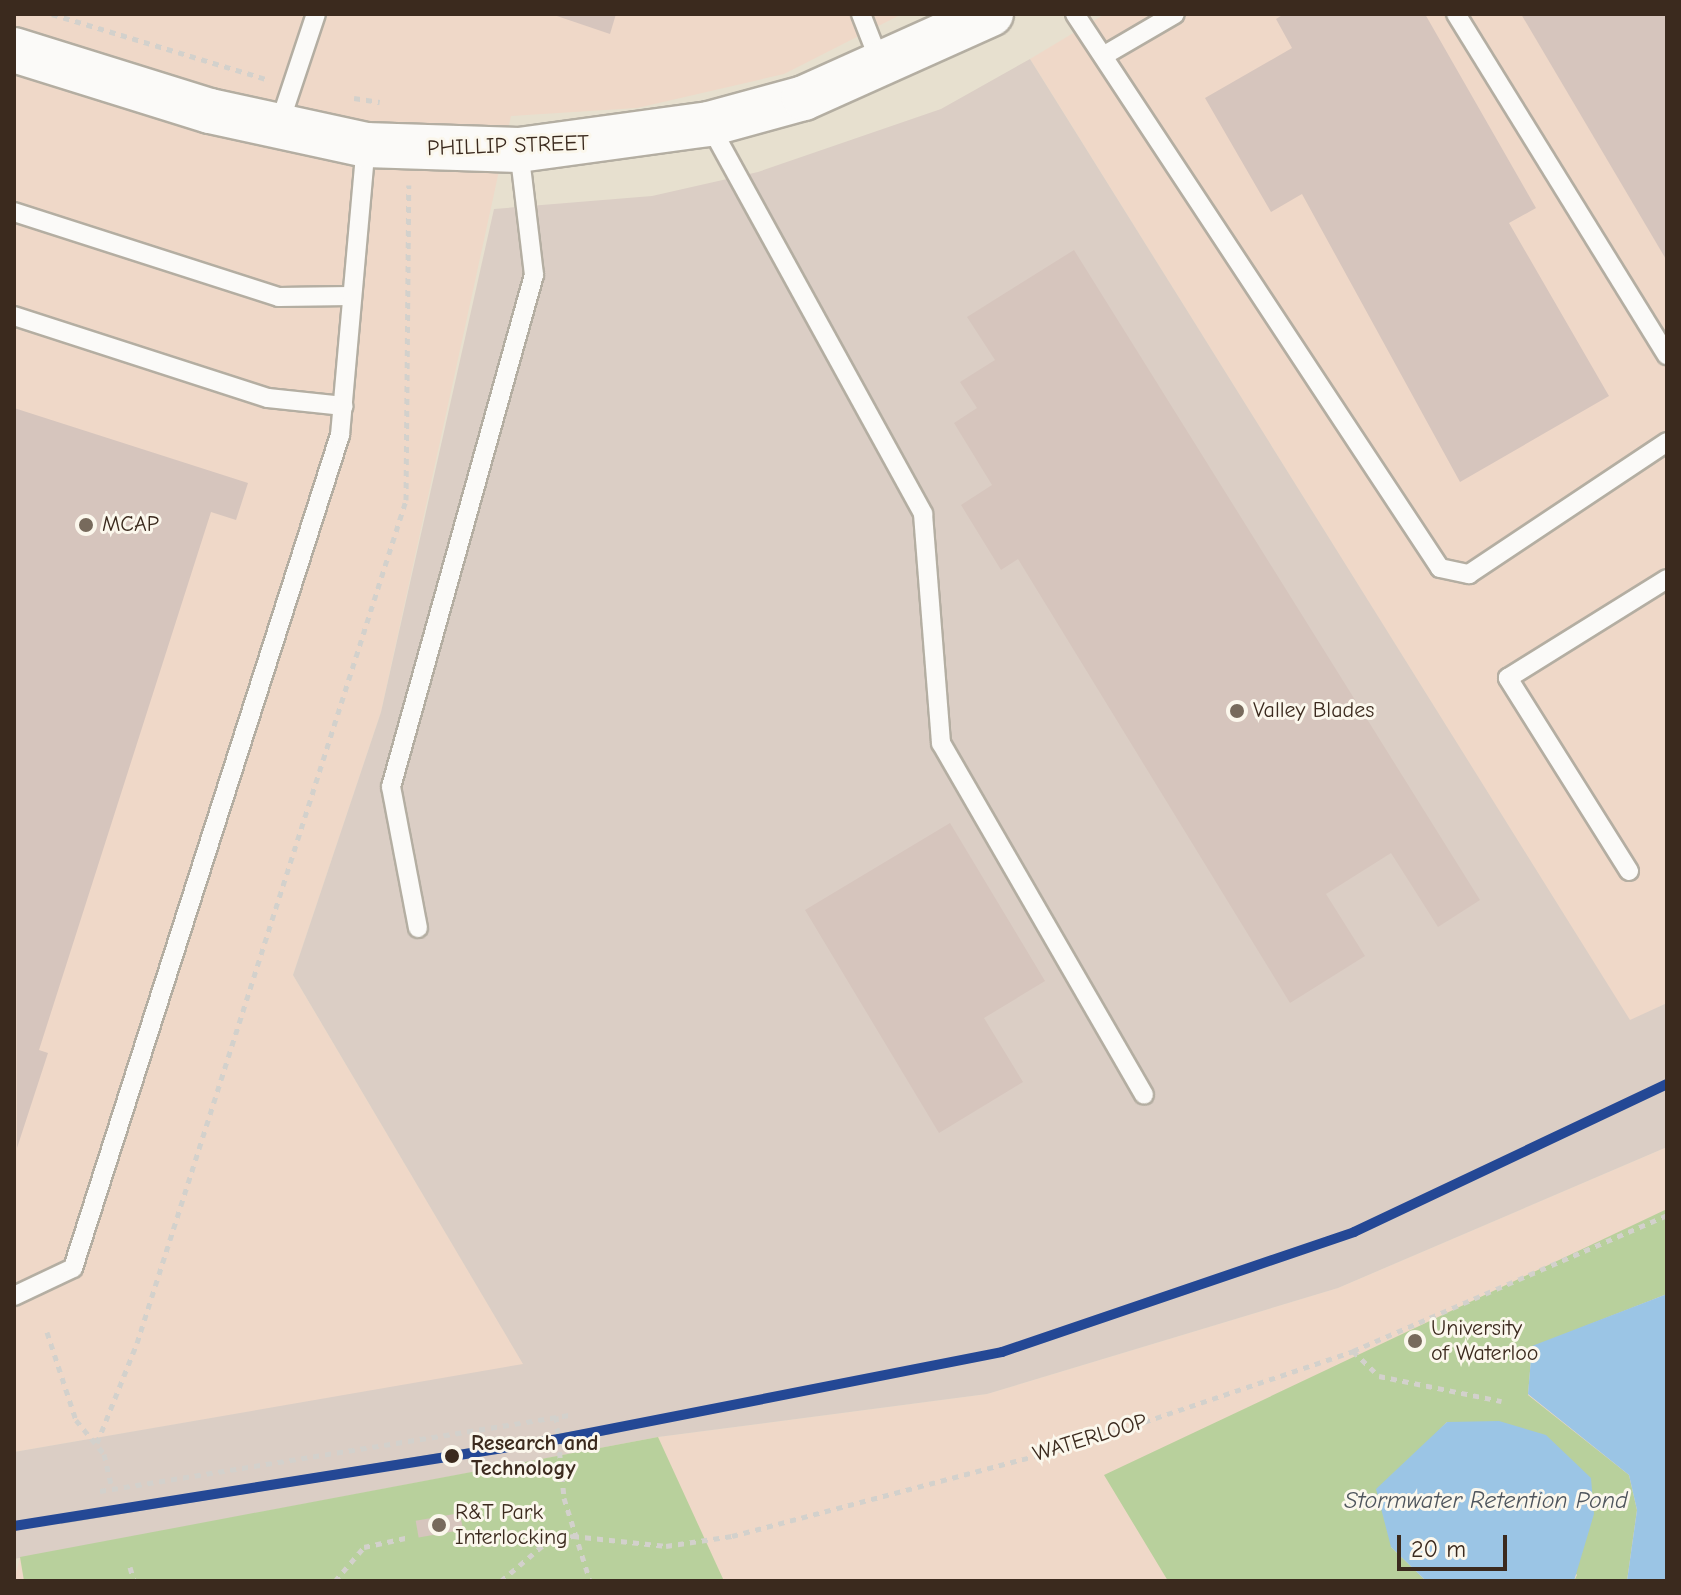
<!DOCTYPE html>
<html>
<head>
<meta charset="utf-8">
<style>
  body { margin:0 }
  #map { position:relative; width:1681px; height:1595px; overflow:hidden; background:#e7e0cf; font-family:"Comic Neue",sans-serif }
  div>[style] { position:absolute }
  .built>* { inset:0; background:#efd8c8 }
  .industrial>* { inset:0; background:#dbcec5 }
  .green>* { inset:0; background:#b8d09c }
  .water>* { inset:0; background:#9bc5e5 }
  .building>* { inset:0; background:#d6c5bd; transform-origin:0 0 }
  .path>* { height:5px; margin-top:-2.5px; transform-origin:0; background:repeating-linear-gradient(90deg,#d3d1cc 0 6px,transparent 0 12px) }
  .roads { filter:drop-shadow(2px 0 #b4aea2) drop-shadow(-2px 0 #b4aea2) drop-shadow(0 2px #b4aea2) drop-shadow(0 -2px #b4aea2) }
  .service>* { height:18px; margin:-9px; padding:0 9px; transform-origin:9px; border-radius:9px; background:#fbfaf8 }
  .tertiary>* { height:44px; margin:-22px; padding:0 22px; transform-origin:22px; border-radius:22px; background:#fbfaf8 }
  .rail>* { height:9px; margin-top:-4.5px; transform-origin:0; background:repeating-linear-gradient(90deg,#fbf7ec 0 18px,#b6b3af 0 36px); box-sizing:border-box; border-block:2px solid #b6b3af }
  .rail-1>* { height:10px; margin:-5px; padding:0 5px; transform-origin:5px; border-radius:5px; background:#244895 }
  .dots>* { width:22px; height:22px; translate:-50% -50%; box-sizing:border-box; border:4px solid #fbf7ec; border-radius:50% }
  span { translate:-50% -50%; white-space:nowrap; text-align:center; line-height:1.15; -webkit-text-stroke:6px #fbf7ec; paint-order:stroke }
  .street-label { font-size:22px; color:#3b2a1e }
  .poi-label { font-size:22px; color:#3b2a1e }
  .left { translate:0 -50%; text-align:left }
  .stop-label { font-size:22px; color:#3b2a1e; font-weight:700 }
  .water-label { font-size:24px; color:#4e555d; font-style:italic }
  .frame { position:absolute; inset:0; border:16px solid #3b2a1e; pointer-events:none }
  .scale { position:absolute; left:1397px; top:1535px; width:110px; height:36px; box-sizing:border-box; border:4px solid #3b2a1e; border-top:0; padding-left:10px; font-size:24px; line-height:28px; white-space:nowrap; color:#3b2a1e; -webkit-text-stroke:6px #fbf7ec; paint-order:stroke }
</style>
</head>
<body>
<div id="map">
  <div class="built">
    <div style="clip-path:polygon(14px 14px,902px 14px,784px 74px,637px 108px,511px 116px,381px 712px,293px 975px,524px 1365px,14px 1452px)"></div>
    <div style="clip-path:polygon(1105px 14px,1667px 14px,1667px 1003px,1630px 1021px,1030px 59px)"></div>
    <div style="clip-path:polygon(1667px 1147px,1667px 1581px,14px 1581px,20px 1557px,658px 1437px,987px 1394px,1338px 1288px)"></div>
  </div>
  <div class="industrial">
    <div style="clip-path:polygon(1030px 59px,1630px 1020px,1667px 1003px,1667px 1147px,1338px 1288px,987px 1394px,658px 1437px,14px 1559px,14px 1452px,523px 1364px,293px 975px,381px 712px,494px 209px,652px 196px,758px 172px,941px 109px)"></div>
  </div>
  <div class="green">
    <div style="clip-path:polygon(1667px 1209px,1667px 1294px,1532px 1347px,1528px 1395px,1629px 1475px,1637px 1510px,1627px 1581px,1574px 1581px,1577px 1575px,1447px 1422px,1415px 1456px,1391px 1547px,1426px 1581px,1168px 1581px,1104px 1475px)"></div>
    <div style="clip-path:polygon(658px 1437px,724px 1581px,24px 1581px,20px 1557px)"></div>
  </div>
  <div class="water">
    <div style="clip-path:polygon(1667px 1294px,1667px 1581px,1627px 1581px,1637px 1510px,1629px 1475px,1528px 1394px,1532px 1346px)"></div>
    <div style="clip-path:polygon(1499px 1421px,1546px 1435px,1591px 1478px,1594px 1514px,1574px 1581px,1426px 1581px,1391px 1547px,1376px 1489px,1447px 1422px)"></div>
  </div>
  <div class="building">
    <div style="clip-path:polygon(551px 14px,616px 14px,610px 34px)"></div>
    <div style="clip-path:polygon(1284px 14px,1425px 14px,1536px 208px,1509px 223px,1609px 396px,1460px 482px,1302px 194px,1271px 212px,1205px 98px,1292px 48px,1276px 19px)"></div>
    <div style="clip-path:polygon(1521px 14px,1667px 14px,1667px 261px)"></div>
    <div style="clip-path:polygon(1074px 250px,1480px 900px,1438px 927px,1391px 853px,1326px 894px,1365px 956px,1290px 1003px,1018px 559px,1001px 570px,961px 505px,992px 485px,954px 423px,977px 408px,960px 382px,995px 360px,967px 317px)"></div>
    <div style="clip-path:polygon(14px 408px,248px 483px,236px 520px,211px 512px,39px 1050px,48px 1053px,17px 1148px)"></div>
    <div style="clip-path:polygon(950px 823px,1045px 981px,984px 1018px,1023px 1082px,939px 1133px,805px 910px)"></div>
    <div style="left:460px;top:1513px;width:17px;height:45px;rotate:80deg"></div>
  </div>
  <div class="path">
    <div style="left:52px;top:14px;width:224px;rotate:16.9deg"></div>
    <div style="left:354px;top:98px;width:26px;rotate:9deg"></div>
    <div style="left:47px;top:1332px;width:93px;rotate:71.8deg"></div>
    <div style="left:76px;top:1420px;width:44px;rotate:50.5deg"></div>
    <div style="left:104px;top:1454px;width:36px;rotate:77deg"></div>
    <div style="left:1353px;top:1351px;width:36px;rotate:44deg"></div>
    <div style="left:1379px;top:1376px;width:125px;rotate:11.6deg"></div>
    <div style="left:556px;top:1416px;width:82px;rotate:84.4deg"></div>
    <div style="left:564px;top:1498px;width:87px;rotate:72.6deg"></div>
    <div style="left:97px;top:1443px;width:108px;rotate:-68.2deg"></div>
    <div style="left:137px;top:1343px;width:885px;rotate:-72.3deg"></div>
    <div style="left:406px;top:500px;width:315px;rotate:-89.5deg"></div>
    <div style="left:100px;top:1491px;width:475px;rotate:-9.2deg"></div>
    <div style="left:130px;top:1567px;width:15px;rotate:74deg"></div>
    <div style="left:335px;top:1581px;width:45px;rotate:-49.5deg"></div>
    <div style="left:364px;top:1547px;width:47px;rotate:-12.3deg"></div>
    <div style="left:501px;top:1581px;width:60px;rotate:-40.3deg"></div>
    <div style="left:547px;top:1542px;width:27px;rotate:-13deg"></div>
    <div style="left:573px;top:1536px;width:94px;rotate:6.1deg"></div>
    <div style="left:666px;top:1546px;width:67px;rotate:-8.6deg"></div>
    <div style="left:732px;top:1536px;width:356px;rotate:-14.8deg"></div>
    <div style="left:1076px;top:1445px;width:293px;rotate:-18.7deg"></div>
    <div style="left:1353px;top:1351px;width:342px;rotate:-23.4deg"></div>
  </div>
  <div class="roads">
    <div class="service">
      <div style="left:861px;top:14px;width:55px;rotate:68.6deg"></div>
      <div style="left:1075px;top:14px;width:663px;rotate:56.62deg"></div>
      <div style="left:1440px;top:568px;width:30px;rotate:12deg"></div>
      <div style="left:1469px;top:574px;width:238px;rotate:-33.7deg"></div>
      <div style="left:1456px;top:14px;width:401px;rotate:58.3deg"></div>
      <div style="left:1103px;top:56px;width:83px;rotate:-30.3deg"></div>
      <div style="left:709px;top:124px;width:445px;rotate:61.2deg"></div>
      <div style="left:923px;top:514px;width:230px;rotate:85.5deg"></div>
      <div style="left:941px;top:743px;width:406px;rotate:60deg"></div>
      <div style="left:278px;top:128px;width:120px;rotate:-71.6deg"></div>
      <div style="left:14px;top:212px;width:278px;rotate:17.8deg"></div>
      <div style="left:279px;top:297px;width:71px;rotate:-0.8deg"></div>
      <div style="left:14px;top:316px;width:267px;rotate:17.9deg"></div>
      <div style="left:268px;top:398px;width:76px;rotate:6deg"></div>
      <div style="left:1629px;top:871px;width:228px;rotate:-122.1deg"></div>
      <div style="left:1508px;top:678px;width:187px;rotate:-31.9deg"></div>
      <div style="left:418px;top:928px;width:144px;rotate:-100.8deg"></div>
      <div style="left:391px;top:787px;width:532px;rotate:-74.4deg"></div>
      <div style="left:534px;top:275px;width:126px;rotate:-96.8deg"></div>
      <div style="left:14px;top:1296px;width:65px;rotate:-25.4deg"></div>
      <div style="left:73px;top:1268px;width:875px;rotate:-72.23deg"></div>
      <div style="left:340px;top:435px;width:291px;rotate:-84.9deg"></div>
    </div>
    <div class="tertiary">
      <div style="left:14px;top:50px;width:205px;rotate:17.3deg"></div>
      <div style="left:210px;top:111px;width:160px;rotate:12.3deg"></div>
      <div style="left:366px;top:145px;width:153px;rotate:1.9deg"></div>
      <div style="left:519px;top:150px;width:192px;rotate:-7.8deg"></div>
      <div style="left:709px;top:124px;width:98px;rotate:-15.3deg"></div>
      <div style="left:804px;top:98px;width:205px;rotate:-24.2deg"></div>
    </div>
  </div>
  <div class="rail">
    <div style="left:60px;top:1519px;width:559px;rotate:-9.26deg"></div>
  </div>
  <div class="rail-1">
    <div style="left:14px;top:1526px;width:552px;rotate:-9.07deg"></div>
    <div style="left:559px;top:1439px;width:451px;rotate:-11.1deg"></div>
    <div style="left:1002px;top:1352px;width:372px;rotate:-18.8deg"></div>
    <div style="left:1354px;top:1232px;width:346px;rotate:-25.3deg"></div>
  </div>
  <div class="dots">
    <div style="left:86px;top:525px;background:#776a5c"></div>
    <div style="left:1237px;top:711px;background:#776a5c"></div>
    <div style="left:1415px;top:1341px;background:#776a5c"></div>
    <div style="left:452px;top:1456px;background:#3b2a1e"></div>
    <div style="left:439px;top:1525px;background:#776a5c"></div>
  </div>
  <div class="street-label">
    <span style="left:508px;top:146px;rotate:-2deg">PHILLIP STREET</span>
    <span style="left:1090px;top:1438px;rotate:-17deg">WATERLOOP</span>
  </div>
  <div class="poi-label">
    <span class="left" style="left:102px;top:525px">MCAP</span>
    <span class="left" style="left:1253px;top:711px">Valley Blades</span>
    <span class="left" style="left:1431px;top:1341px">University<br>of Waterloo</span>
    <span class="left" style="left:455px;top:1525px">R&amp;T Park<br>Interlocking</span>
  </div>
  <div class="stop-label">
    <span class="left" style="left:471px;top:1456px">Research and<br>Technology</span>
  </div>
  <div class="water-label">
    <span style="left:1486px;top:1501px">Stormwater Retention Pond</span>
  </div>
  <div class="frame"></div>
  <div class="scale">20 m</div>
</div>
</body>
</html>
